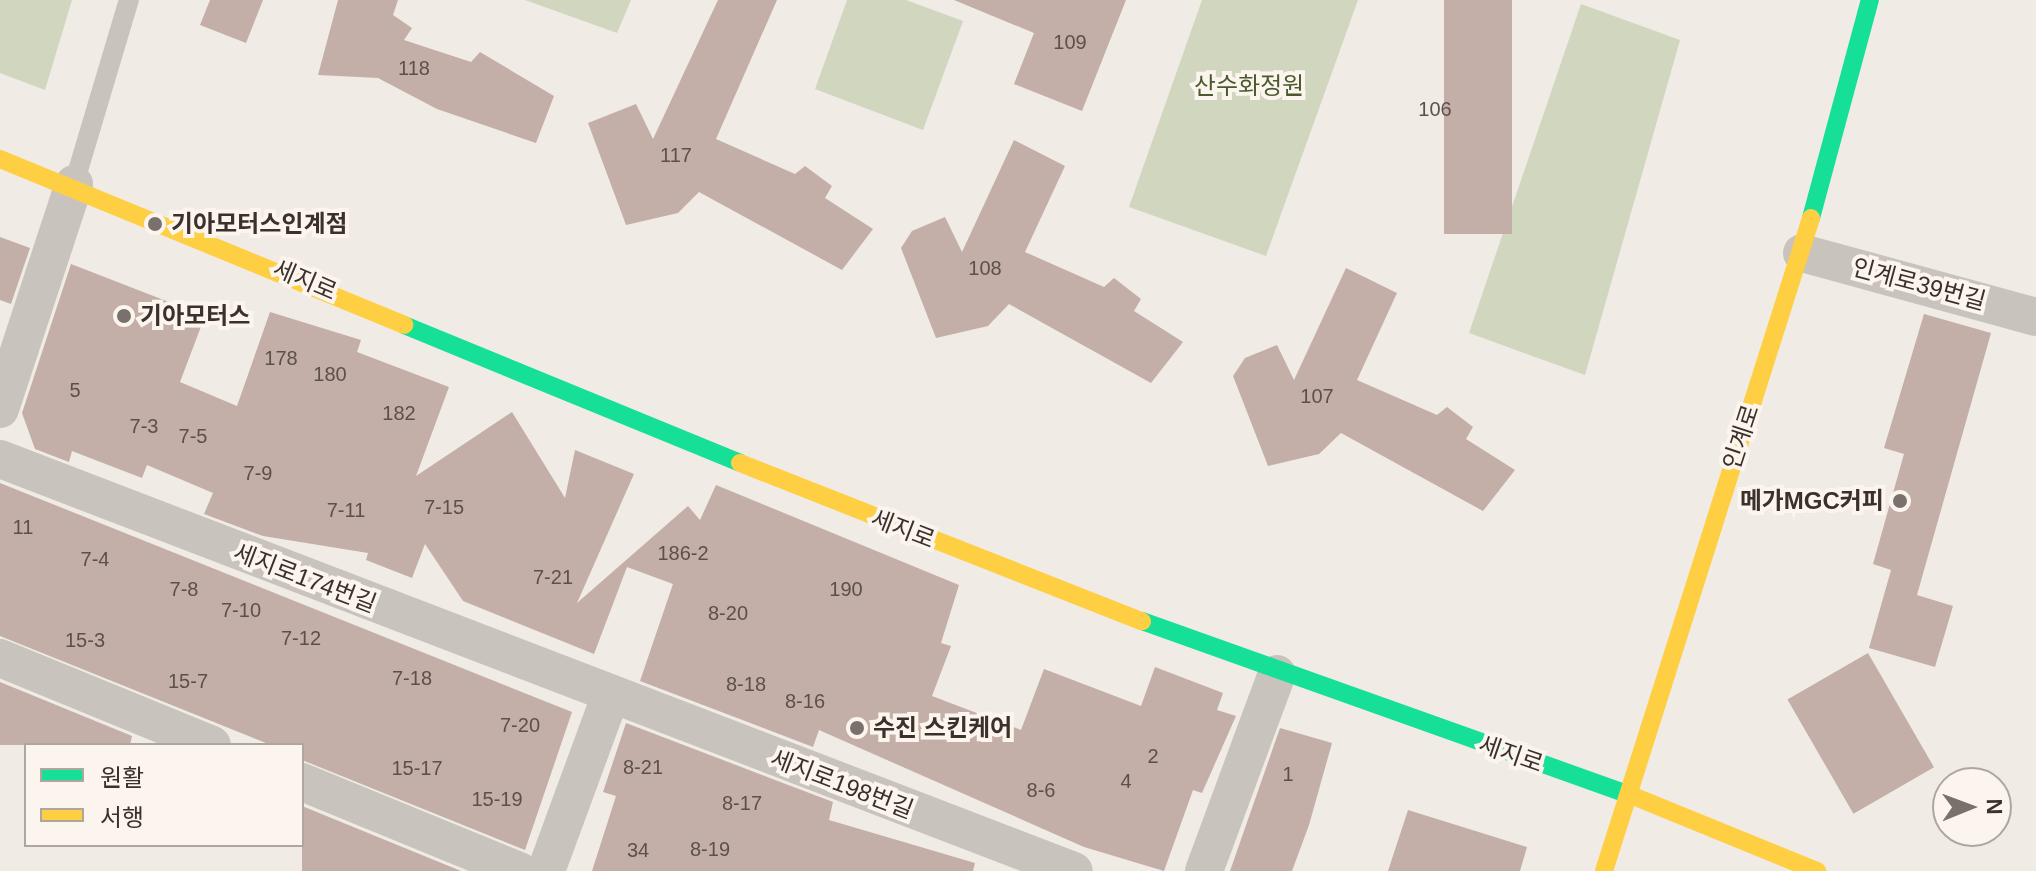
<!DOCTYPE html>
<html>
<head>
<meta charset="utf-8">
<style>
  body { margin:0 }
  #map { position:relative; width:2036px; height:871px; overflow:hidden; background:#f0ebe5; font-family:Helvetica,"Noto Sans KR",sans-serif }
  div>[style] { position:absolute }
  .green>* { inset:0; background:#d1d6bf }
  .building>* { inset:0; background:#c3afa7; transform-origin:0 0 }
  .lane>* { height:20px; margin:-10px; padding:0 10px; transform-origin:10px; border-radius:10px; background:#c9c3be }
  .street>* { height:38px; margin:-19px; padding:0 19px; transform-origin:19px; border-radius:19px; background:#c9c3be }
  .fast>* { height:18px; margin:-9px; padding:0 9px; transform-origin:9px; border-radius:9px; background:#16e098 }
  .slow>* { height:18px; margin:-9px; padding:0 9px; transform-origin:9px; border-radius:9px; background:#ffcf43 }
  .dots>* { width:22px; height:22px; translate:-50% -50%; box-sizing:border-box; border:4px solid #fbf5ee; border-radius:50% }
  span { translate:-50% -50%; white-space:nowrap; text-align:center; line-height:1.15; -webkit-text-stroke:8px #fbf5ee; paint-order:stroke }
  .number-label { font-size:20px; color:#5d504a }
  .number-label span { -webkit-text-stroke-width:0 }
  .park-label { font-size:24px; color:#4a5a2e }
  .poi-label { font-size:24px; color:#3b302b; font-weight:700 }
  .left { translate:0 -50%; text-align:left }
  .right { translate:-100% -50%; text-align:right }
  .street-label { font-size:24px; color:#3b302b }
  .legend { position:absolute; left:24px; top:743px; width:280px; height:104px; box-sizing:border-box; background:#fbf5ee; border:2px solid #aea6a0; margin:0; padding:10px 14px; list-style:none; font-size:24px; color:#3b302b }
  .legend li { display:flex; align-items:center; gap:16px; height:40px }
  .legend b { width:40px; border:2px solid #aea6a0 }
  .north { position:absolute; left:1932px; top:767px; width:80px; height:80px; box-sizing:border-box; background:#fbf5ee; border:2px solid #aea6a0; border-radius:50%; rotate:89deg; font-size:22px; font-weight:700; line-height:32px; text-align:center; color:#3b302b }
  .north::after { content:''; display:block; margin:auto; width:28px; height:36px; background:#7a716c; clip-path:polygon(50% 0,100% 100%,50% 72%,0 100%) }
</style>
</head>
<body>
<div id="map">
  <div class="green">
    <div style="clip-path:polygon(0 0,72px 0,45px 90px,0 73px)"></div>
    <div style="clip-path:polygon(525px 0,631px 0,617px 33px)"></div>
    <div style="clip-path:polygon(847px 0,906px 0,963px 21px,923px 130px,815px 89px)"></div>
    <div style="clip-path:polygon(1202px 0,1358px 0,1266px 256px,1129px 207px)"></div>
    <div style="clip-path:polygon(1581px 4px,1680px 40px,1585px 375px,1469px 333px)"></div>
  </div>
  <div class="building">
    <div style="clip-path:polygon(210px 0,263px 0,246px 43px,200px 25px)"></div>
    <div style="clip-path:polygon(338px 0,398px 0,393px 15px,412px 28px,404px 40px,471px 62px,480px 52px,554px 96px,536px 143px,437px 109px,378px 78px,318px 75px)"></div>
    <div style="clip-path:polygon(718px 0,777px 0,716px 139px,795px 174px,805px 166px,832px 186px,825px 198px,873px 229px,842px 270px,699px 192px,678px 213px,626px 225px,588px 123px,636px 104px,653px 139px)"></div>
    <div style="clip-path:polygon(954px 0,1126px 0,1082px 111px,1014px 84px,1034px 33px)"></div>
    <div style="left:1444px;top:0;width:68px;height:234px"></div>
    <div style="clip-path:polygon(1014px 140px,1065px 166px,1025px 252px,1104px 287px,1114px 278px,1141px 299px,1134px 311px,1183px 342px,1151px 383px,1009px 304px,988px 326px,936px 338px,901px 248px,912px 231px,945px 217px,962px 252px)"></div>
    <div style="clip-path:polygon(0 237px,30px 248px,11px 304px,0 300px)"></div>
    <div style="clip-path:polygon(71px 264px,205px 316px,180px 382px,237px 406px,270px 312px,361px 340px,357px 352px,449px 387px,416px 476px,512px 412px,565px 498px,575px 450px,634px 474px,577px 603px,688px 506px,700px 520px,716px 485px,959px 585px,941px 643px,951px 646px,932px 696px,1021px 730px,1044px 669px,1141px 706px,1155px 667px,1223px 693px,1217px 710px,1236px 716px,1202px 793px,1193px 790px,1164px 871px,1084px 847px,819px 730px,813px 747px,640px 681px,673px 584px,627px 567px,594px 654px,463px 601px,425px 544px,412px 578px,366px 560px,368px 553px,263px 536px,204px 514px,213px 493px,147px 465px,142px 478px,72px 451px,69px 462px,35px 449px,22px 413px)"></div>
    <div style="clip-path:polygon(1346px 268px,1397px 293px,1357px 380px,1437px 415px,1447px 407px,1473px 427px,1466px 439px,1515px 470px,1483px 511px,1341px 433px,1319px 454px,1268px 466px,1233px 376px,1245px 358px,1277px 345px,1294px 380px)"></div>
    <div style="clip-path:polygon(1924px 314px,1991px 333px,1917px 595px,1953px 606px,1935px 667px,1869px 648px,1891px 570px,1873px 564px,1904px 454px,1884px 448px)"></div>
    <div style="clip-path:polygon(0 483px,572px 712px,525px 850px,302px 760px,302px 745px,271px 745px,0 636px)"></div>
    <div style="left:1868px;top:653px;width:132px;height:93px;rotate:60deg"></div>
    <div style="clip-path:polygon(0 682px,132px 736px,130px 745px,0 745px)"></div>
    <div style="clip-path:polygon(626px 723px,833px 802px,829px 820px,975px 863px,973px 871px,592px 871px,616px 796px,603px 792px)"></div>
    <div style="clip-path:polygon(1280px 728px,1332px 743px,1309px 825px,1292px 871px,1230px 871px)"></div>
    <div style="clip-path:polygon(302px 806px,461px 871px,302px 871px)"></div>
    <div style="clip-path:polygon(1408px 810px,1527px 847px,1520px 871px,1388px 871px)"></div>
  </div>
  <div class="lane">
    <div style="left:74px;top:184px;width:192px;rotate:-73.4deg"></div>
  </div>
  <div class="street">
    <div style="left:1802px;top:253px;width:243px;rotate:15.3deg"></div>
    <div style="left:0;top:409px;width:237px;rotate:-71.8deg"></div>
    <div style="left:0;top:459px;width:1150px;rotate:20.99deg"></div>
    <div style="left:0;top:658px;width:229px;rotate:22.3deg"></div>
    <div style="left:302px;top:782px;width:235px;rotate:22.3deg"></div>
    <div style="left:546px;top:871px;width:185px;rotate:-69.8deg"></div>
    <div style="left:1204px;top:871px;width:210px;rotate:-69.7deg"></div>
  </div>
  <div class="fast">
    <div style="left:1811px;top:218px;width:226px;rotate:-74.9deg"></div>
    <div style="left:404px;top:325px;width:363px;rotate:22.3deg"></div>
    <div style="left:1142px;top:621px;width:521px;rotate:19.62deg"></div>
  </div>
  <div class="slow">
    <div style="left:0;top:159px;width:437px;rotate:22.3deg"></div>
    <div style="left:740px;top:463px;width:432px;rotate:21.5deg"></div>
    <div style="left:1633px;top:796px;width:199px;rotate:22.2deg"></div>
    <div style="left:1604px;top:871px;width:685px;rotate:-72.41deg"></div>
  </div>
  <div class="dots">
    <div style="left:155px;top:224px;background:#7a716c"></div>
    <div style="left:124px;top:316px;background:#7a716c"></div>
    <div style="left:1900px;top:501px;background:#7a716c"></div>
    <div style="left:857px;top:728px;background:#7a716c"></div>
  </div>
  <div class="number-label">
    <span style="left:1070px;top:42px">109</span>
    <span style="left:414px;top:68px">118</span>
    <span style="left:1435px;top:109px">106</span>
    <span style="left:676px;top:155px">117</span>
    <span style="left:985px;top:268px">108</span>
    <span style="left:281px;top:358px">178</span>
    <span style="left:330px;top:374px">180</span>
    <span style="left:75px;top:390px">5</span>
    <span style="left:1317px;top:396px">107</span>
    <span style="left:399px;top:413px">182</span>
    <span style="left:144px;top:426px">7-3</span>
    <span style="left:193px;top:436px">7-5</span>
    <span style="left:258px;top:473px">7-9</span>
    <span style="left:444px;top:507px">7-15</span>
    <span style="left:346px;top:510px">7-11</span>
    <span style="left:23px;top:527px">11</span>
    <span style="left:683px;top:553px">186-2</span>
    <span style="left:95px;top:559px">7-4</span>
    <span style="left:553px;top:577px">7-21</span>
    <span style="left:184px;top:589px">7-8</span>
    <span style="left:846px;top:589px">190</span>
    <span style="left:241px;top:610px">7-10</span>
    <span style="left:728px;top:613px">8-20</span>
    <span style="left:301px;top:638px">7-12</span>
    <span style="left:85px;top:640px">15-3</span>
    <span style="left:412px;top:678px">7-18</span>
    <span style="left:188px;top:681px">15-7</span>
    <span style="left:746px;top:684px">8-18</span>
    <span style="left:805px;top:701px">8-16</span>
    <span style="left:520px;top:725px">7-20</span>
    <span style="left:1153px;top:756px">2</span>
    <span style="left:643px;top:767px">8-21</span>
    <span style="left:417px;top:768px">15-17</span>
    <span style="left:1288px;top:774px">1</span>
    <span style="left:1126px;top:781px">4</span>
    <span style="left:1041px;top:790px">8-6</span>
    <span style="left:497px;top:799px">15-19</span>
    <span style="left:742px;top:803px">8-17</span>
    <span style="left:710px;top:849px">8-19</span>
    <span style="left:638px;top:850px">34</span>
  </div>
  <div class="park-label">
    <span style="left:1249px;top:86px">산수화정원</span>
  </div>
  <div class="poi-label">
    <span class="left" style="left:171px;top:224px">기아모터스인계점</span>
    <span class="left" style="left:140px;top:316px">기아모터스</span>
    <span class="right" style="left:1884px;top:501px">메가MGC커피</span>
    <span class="left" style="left:873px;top:728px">수진 스킨케어</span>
  </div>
  <div class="street-label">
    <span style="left:305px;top:280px;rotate:23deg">세지로</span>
    <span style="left:1919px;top:284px;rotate:15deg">인계로39번길</span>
    <span style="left:1741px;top:437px;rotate:-72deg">인계로</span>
    <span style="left:903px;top:529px;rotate:21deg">세지로</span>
    <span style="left:305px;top:578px;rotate:21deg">세지로174번길</span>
    <span style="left:1511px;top:754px;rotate:19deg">세지로</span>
    <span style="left:842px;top:784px;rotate:21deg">세지로198번길</span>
  </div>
  <ul class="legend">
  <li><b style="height:10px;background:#16e098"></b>원활</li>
  <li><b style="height:10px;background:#ffcf43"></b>서행</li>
  </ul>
  <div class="north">N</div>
</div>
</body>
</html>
